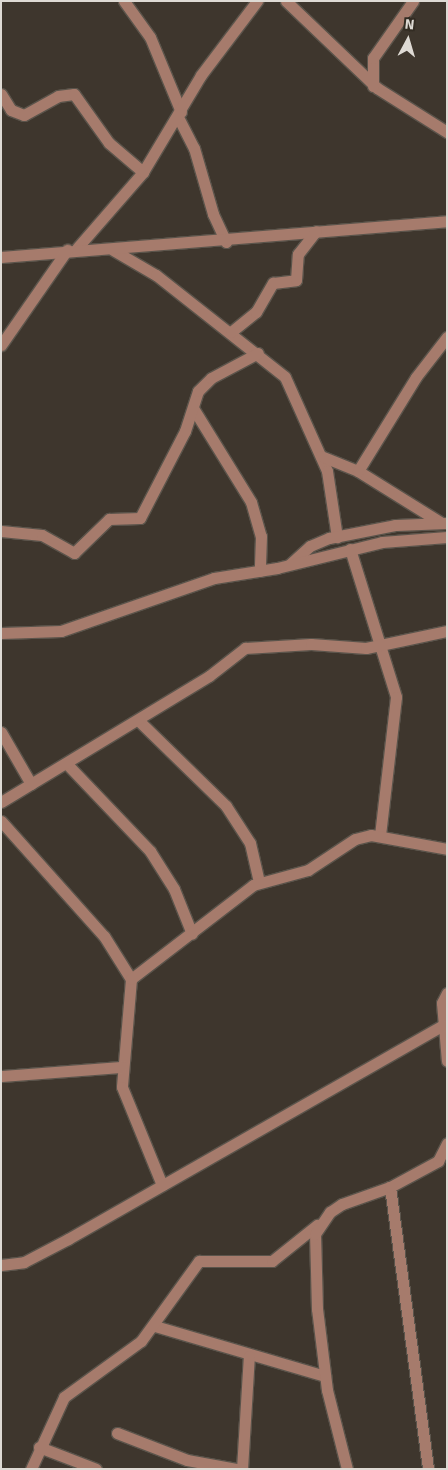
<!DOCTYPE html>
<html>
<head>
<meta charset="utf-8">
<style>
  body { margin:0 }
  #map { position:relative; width:448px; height:1470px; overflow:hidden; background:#3e362d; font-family:Signika,sans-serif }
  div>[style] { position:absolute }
  .roads { filter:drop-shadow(1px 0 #5b544b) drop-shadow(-1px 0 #5b544b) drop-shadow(0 1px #5b544b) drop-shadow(0 -1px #5b544b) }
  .minor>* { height:11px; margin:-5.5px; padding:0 5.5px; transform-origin:5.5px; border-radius:5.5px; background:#a67b6c }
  span { translate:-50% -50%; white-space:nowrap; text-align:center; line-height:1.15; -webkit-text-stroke:4.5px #332c23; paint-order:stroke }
  .frame { position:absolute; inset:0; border:2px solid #dedad4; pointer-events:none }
  .north { position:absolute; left:383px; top:15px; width:50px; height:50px; -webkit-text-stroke:4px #332c23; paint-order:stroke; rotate:6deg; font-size:14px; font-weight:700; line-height:20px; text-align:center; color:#dedad4 }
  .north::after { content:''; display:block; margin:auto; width:18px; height:22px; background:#dedad4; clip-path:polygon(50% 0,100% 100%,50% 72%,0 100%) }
</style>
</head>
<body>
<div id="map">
  <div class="roads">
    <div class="minor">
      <div style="left:124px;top:1px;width:44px;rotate:54.2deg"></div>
      <div style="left:150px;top:37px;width:81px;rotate:67.5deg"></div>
      <div style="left:286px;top:1px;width:126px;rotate:43.7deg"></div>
      <div style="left:377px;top:88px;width:83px;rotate:32.2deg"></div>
      <div style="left:373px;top:86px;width:28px;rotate:-90deg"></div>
      <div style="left:373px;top:58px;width:70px;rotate:-54.9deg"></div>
      <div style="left:1px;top:94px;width:19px;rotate:58deg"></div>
      <div style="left:11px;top:110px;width:14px;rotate:21deg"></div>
      <div style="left:24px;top:115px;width:39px;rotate:-29deg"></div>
      <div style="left:58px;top:96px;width:16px;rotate:-7deg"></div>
      <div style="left:74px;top:94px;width:60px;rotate:54.5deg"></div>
      <div style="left:109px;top:143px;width:45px;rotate:40.5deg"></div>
      <div style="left:178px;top:117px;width:35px;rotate:63deg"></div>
      <div style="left:194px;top:148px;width:69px;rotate:73.9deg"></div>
      <div style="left:213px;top:214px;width:31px;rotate:65deg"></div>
      <div style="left:77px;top:248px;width:101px;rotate:-49deg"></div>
      <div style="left:143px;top:172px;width:113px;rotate:-59.1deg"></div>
      <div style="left:201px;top:75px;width:93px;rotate:-52.9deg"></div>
      <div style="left:113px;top:250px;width:50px;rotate:30.2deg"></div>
      <div style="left:156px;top:275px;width:164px;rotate:38.3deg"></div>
      <div style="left:285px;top:377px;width:103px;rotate:65.9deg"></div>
      <div style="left:327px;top:471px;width:67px;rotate:81.4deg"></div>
      <div style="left:1px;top:257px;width:447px;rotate:-4.6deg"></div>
      <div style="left:231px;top:332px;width:32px;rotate:-39deg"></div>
      <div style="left:256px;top:312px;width:34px;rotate:-60deg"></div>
      <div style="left:273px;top:283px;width:23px;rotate:-7deg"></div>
      <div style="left:296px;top:280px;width:26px;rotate:-86deg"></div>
      <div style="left:298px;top:254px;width:29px;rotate:-52deg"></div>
      <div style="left:1px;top:345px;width:116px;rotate:-55.2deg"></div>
      <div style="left:193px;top:408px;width:110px;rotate:58.3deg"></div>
      <div style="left:251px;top:502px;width:35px;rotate:74deg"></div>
      <div style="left:261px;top:536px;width:35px;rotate:92deg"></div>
      <div style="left:321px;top:456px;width:40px;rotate:22deg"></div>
      <div style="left:358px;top:471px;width:97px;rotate:31.9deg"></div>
      <div style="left:358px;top:471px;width:110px;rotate:-58.3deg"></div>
      <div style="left:416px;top:377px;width:51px;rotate:-52.2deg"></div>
      <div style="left:1px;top:531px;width:41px;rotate:5.6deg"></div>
      <div style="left:42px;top:535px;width:37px;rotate:29deg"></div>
      <div style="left:74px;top:553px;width:49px;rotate:-44.2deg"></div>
      <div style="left:109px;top:519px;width:31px;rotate:-2deg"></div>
      <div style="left:140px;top:518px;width:98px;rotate:-62.7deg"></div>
      <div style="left:185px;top:431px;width:42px;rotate:-72deg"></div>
      <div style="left:198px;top:391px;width:18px;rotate:-45deg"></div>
      <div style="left:211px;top:378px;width:53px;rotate:-28deg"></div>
      <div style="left:350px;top:549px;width:155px;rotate:72.7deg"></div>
      <div style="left:396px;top:697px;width:140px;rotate:96.6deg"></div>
      <div style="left:290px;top:564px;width:27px;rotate:-42deg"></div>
      <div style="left:310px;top:546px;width:21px;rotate:-23deg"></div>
      <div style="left:329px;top:538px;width:67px;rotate:-11.1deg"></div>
      <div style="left:395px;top:525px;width:52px;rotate:-2.2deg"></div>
      <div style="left:1px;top:633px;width:60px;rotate:-1.9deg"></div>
      <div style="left:61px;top:631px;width:162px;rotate:-19.1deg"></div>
      <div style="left:214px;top:578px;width:64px;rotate:-9deg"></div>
      <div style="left:277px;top:568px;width:108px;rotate:-13.9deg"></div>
      <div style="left:382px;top:542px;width:65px;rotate:-4.4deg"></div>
      <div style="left:138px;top:720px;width:123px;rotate:44.3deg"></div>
      <div style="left:226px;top:806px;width:44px;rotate:57deg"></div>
      <div style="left:250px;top:843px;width:40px;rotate:77deg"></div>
      <div style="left:1px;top:732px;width:60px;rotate:60deg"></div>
      <div style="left:66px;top:763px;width:122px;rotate:46.3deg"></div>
      <div style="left:150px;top:851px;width:45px;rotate:57.7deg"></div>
      <div style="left:174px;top:889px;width:48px;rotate:68.2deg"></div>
      <div style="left:1px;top:802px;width:243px;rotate:-31.2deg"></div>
      <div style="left:209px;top:676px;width:46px;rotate:-37.9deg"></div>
      <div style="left:245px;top:648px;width:66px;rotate:-3.5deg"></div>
      <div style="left:311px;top:644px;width:55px;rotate:4.2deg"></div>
      <div style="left:366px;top:648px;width:83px;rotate:-11.9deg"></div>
      <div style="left:1px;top:821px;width:154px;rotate:48.2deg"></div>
      <div style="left:104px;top:936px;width:51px;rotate:57.9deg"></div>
      <div style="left:131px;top:979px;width:108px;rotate:94.8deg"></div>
      <div style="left:122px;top:1087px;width:106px;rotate:67.8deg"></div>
      <div style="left:131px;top:979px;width:154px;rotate:-37.6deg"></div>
      <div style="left:253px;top:885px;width:57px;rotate:-15.3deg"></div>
      <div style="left:308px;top:870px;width:56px;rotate:-33.4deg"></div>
      <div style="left:355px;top:839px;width:16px;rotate:-14deg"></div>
      <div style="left:371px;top:835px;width:77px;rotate:10.4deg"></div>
      <div style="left:447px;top:993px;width:11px;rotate:117deg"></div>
      <div style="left:442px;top:1003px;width:58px;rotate:85.1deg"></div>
      <div style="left:1px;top:1076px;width:121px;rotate:-4.3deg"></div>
      <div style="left:390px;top:1187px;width:285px;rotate:82.3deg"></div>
      <div style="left:1px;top:1265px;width:23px;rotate:-7deg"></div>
      <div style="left:24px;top:1262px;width:50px;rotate:-27.6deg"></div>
      <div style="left:68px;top:1239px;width:432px;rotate:-29.7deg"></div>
      <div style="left:155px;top:1326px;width:177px;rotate:16.4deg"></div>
      <div style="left:117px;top:1433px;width:75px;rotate:21.1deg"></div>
      <div style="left:187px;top:1460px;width:50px;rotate:10.4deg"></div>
      <div style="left:39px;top:1447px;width:61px;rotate:21.1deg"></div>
      <div style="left:31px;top:1469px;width:79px;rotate:-65.4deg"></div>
      <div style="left:64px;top:1397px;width:95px;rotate:-36deg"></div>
      <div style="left:141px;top:1341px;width:99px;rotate:-54.1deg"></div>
      <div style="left:199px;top:1261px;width:73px"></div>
      <div style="left:272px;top:1261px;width:58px;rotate:-38.7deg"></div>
      <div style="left:242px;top:1469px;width:113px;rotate:-86.5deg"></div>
      <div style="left:347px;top:1469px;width:81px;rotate:-104.2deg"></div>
      <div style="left:327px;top:1390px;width:82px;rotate:-97deg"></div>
      <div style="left:317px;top:1309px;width:75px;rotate:-91.5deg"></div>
      <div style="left:315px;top:1234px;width:27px;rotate:-56deg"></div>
      <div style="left:330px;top:1212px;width:14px;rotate:-34deg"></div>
      <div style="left:342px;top:1204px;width:51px;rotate:-19.5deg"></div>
      <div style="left:390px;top:1187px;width:55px;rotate:-28.4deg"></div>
      <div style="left:438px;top:1161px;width:20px;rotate:-63deg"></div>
    </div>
  </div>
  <div class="frame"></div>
  <div class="north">N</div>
</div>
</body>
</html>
